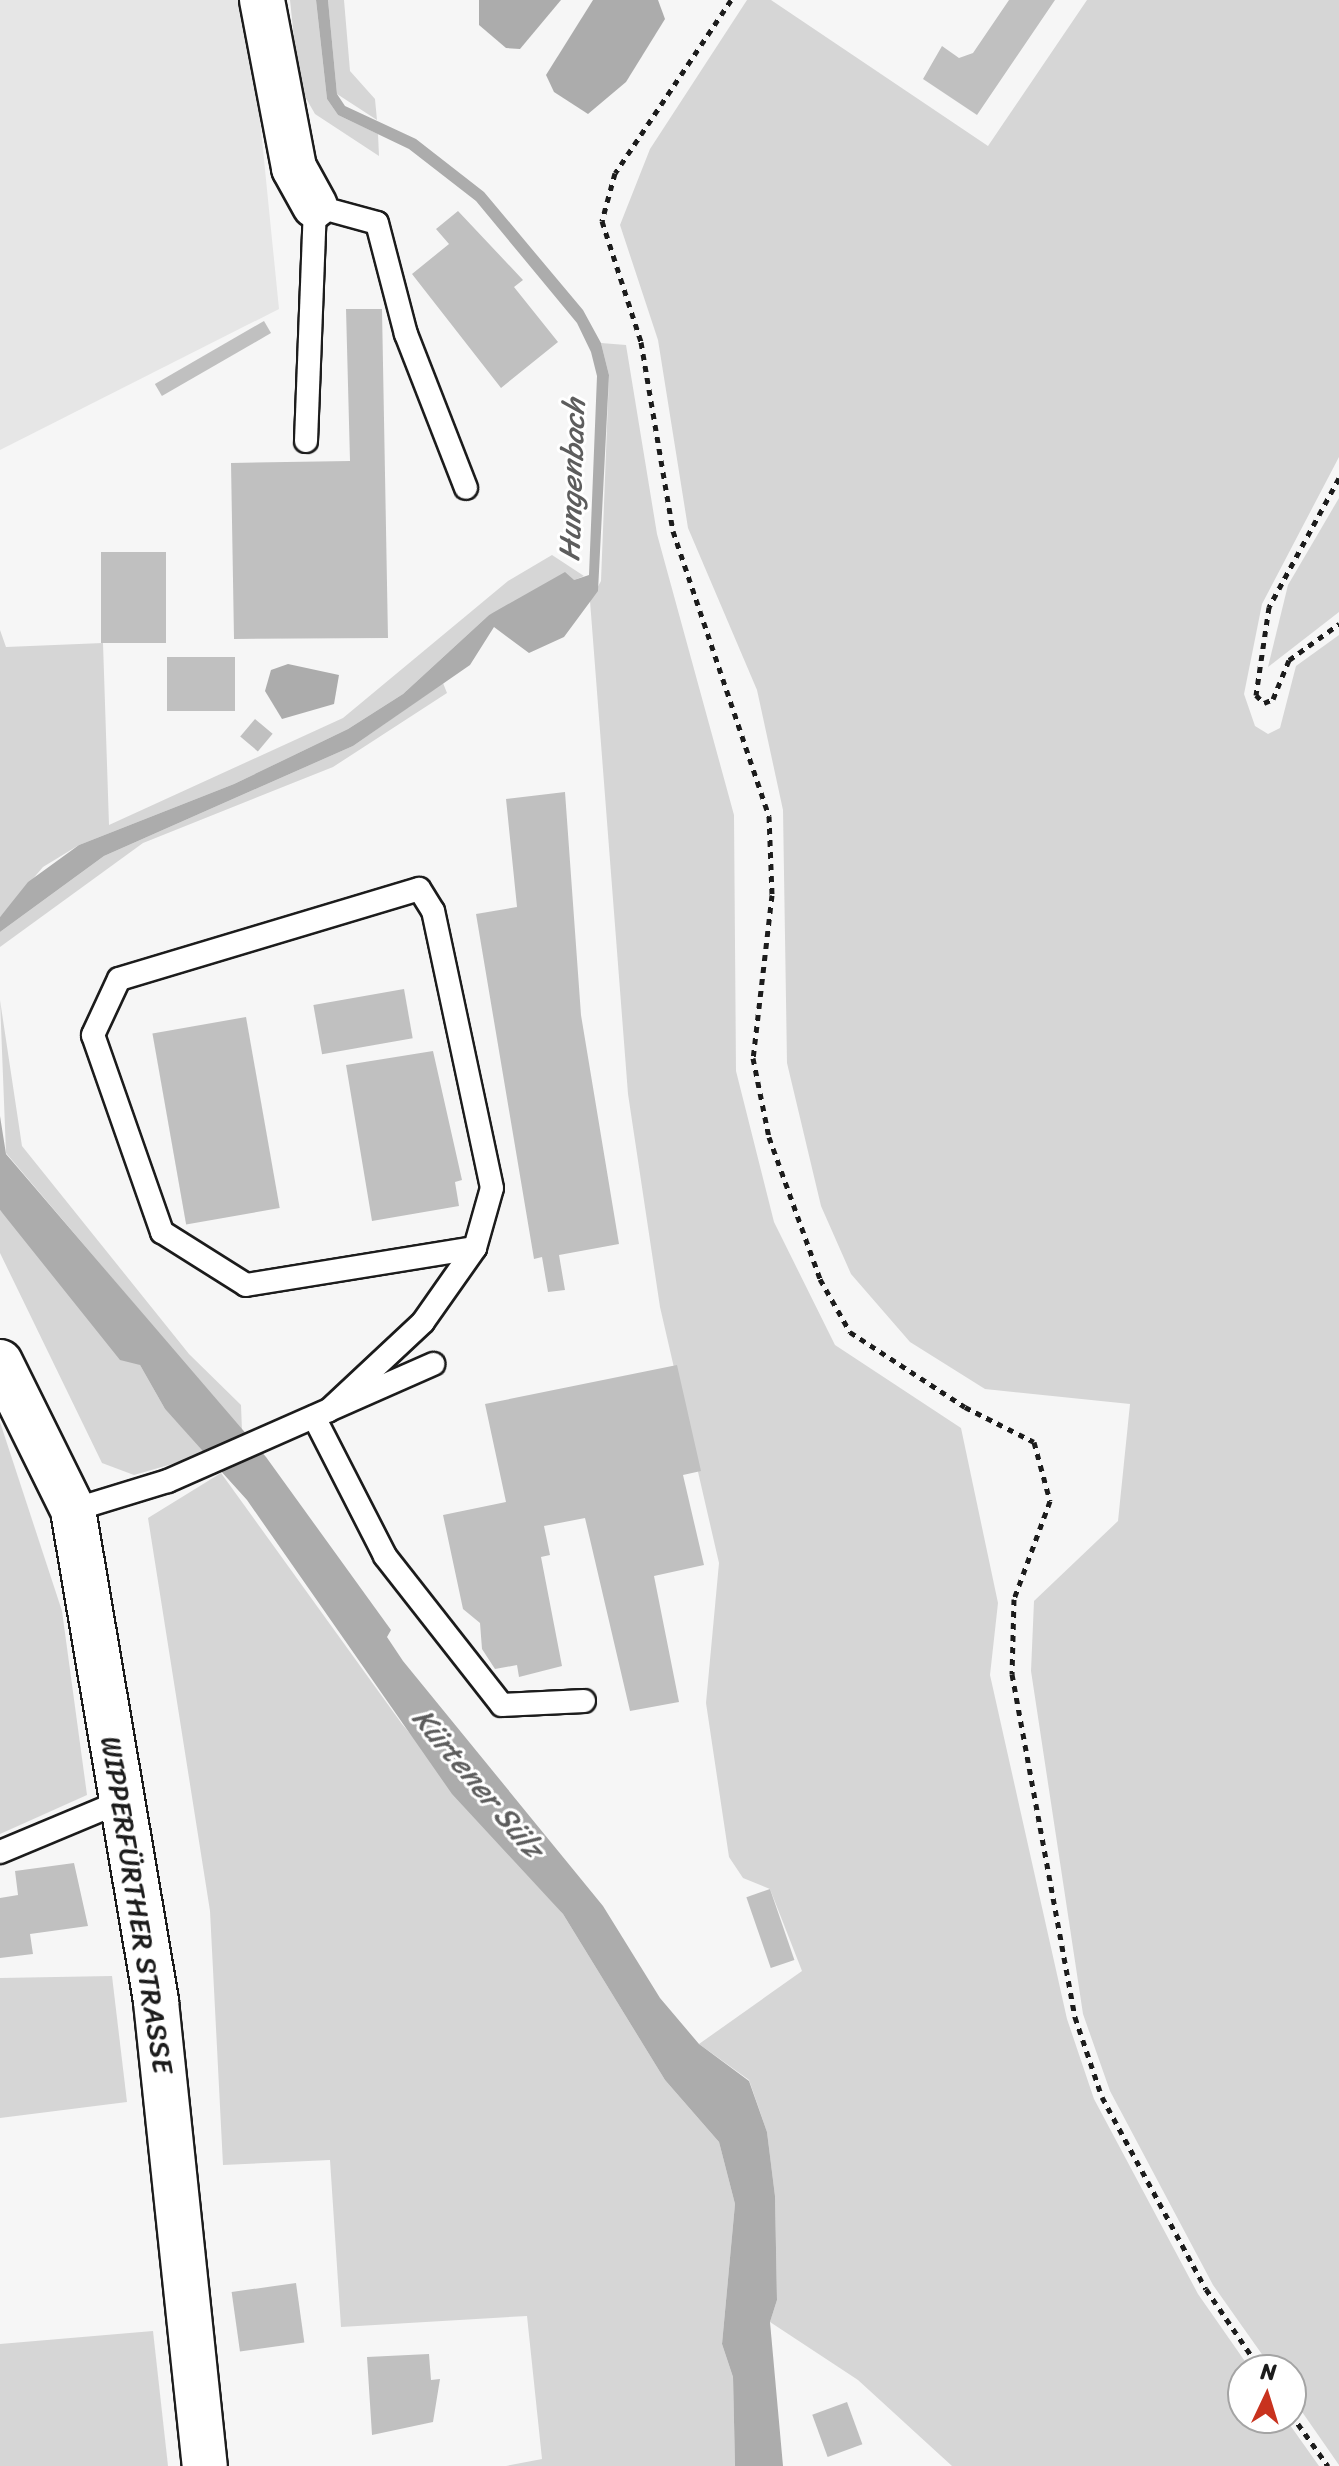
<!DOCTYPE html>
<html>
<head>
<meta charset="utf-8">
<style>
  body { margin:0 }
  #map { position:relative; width:1339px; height:2466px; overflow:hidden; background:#f6f6f6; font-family:Sriracha,sans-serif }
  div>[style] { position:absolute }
  .built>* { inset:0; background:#e6e6e6 }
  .green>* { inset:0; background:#d6d6d6 }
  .water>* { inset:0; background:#acacac }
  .building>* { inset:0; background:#c0c0c0; transform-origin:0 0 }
  .path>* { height:5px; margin-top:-2.5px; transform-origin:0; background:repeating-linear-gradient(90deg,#1c1c1c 0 6px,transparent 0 12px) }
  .roads { filter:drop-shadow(2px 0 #1c1c1c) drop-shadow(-2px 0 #1c1c1c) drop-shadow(0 2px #1c1c1c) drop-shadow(0 -2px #1c1c1c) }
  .service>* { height:22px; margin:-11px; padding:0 11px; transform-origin:11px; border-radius:11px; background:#fff }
  .minor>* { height:44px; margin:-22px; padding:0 22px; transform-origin:22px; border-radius:22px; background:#fff }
  .secondary>* { height:44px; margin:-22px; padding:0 22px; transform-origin:22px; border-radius:22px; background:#fff }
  span { translate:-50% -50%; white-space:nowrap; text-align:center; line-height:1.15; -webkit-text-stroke:6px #fff; paint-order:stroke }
  .street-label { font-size:28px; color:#1c1c1c }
  .water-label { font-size:30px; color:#5d5d5d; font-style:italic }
  .north { position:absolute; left:1227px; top:2354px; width:80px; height:80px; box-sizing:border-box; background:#fff; border:2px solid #a4a4a4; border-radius:50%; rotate:4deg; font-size:22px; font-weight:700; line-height:32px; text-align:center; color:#1c1c1c }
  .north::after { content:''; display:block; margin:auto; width:28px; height:36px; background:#c8321e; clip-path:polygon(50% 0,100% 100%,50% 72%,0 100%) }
</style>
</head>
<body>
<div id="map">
  <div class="built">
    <div style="clip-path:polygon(0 0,248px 0,279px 309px,0 450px)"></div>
  </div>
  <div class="green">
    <div style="clip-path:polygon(290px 0,316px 0,327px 99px,338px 115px,378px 134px,379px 156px,315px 114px,299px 86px)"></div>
    <div style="clip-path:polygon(328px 0,344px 0,350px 71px,375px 99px,377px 120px,337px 94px)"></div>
    <div style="clip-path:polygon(747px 0,771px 0,988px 146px,1087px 0,1339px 0,1339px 457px,1262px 604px,1244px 694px,1255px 726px,1268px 734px,1280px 728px,1296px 666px,1339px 635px,1339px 2465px,1291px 2396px,1291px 2370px,1273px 2370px,1213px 2285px,1110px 2091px,1083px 2014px,1031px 1671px,1034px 1601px,1118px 1521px,1130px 1404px,985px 1389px,910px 1342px,851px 1274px,821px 1206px,787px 1063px,783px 810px,757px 690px,688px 528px,658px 340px,620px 225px,650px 149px)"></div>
    <div style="clip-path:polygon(601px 343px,626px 345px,657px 534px,734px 815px,736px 1071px,774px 1222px,835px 1345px,961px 1428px,998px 1603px,990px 1675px,1067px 2019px,1094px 2099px,1198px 2294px,1251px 2370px,1243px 2370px,1243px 2418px,1285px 2418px,1319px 2466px,952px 2466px,858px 2380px,770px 2322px,777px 2300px,775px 2196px,767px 2132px,749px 2080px,699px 2044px,802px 1971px,770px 1889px,743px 1878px,729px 1857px,706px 1703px,719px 1563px,660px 1307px,628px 1094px,590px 601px,601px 581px,609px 375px)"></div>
    <div style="clip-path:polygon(1339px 498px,1339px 612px,1268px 667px,1288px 585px)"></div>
    <div style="clip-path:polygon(552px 555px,584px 576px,489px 615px,403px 694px,348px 729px,234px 784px,79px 845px,43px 867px,0 917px,0 630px,6px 647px,103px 643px,109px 825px,343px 718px,508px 581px)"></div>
    <div style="clip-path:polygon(443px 683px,447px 693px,333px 767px,143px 843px,0 947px,0 932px,104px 856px,353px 746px)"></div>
    <div style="clip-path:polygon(0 1000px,22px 1146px,189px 1354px,241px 1405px,242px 1431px,6px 1153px)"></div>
    <div style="clip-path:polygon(0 1210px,140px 1365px,165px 1409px,207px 1454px,134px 1475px,102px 1463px,0 1253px)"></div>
    <div style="clip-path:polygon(0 1422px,62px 1611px,87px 1795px,0 1834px)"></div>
    <div style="clip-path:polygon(221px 1473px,402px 1724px,563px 1914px,665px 2080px,719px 2142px,735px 2204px,722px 2344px,733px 2377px,735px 2466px,506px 2466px,542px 2459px,527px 2316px,341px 2327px,330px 2160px,223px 2165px,210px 1911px,148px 1518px)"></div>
    <div style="clip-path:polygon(112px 1976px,127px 2102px,0 2118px,0 1978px)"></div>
    <div style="clip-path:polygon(153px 2331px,168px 2466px,0 2466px,0 2344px)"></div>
  </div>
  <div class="water">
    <div style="clip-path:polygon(316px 0,328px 0,337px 94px,345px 106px,416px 139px,484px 192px,583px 310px,601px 343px,609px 375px,598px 591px,564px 637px,529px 653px,494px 627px,470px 665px,353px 746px,104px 856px,0 932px,0 917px,28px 882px,79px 845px,234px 784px,348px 729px,403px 694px,489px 615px,565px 572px,574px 580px,589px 575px,597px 376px,591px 352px,577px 323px,476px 201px,409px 149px,338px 115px,327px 99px)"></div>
    <div style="clip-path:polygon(479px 0,561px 0,520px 49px,506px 48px,479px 25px)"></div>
    <div style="clip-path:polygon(593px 0,658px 0,665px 19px,626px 82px,588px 114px,554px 92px,546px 75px)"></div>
    <div style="clip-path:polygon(288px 664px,339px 675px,334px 704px,282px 719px,265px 691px,271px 670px)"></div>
    <div style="clip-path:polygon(0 1116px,6px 1154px,266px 1457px,391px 1630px,387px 1637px,403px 1661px,603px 1906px,660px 1998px,699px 2044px,749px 2081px,767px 2132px,775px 2196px,777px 2300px,770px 2322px,783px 2466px,735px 2466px,733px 2377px,722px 2344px,735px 2204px,719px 2142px,665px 2080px,563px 1914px,452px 1794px,247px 1500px,165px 1409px,140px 1365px,120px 1360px,0 1210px)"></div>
  </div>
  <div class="building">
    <div style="clip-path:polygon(1009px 0,1055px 0,977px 115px,923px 79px,942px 46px,959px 58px,973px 53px)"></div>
    <div style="clip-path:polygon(458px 211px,523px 280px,514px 287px,558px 342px,501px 388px,412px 274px,449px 244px,436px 229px)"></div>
    <div style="clip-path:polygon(346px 309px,382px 309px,388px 638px,234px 639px,231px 463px,350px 461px)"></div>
    <div style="left:264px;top:321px;width:14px;height:126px;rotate:60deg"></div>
    <div style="left:101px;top:552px;width:65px;height:91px"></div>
    <div style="left:167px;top:657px;width:68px;height:54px"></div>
    <div style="left:255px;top:719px;width:23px;height:23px;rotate:40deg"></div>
    <div style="clip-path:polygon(565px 792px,581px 1015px,619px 1244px,559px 1255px,565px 1290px,548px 1292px,542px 1257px,534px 1259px,476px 914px,517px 907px,506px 799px)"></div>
    <div style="left:404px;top:989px;width:50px;height:92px;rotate:80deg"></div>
    <div style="left:246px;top:1017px;width:194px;height:95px;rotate:80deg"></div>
    <div style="clip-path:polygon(433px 1051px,462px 1180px,455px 1182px,459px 1206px,372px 1221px,346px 1065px)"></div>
    <div style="clip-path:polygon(677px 1365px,701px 1471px,683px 1475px,704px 1565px,654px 1576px,679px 1702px,630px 1711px,585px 1518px,544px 1526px,550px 1555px,541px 1557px,562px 1666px,519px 1677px,517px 1665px,495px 1669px,482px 1649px,480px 1623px,463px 1609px,443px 1515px,506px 1502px,485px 1404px)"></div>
    <div style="clip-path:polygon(74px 1863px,88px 1926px,30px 1934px,33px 1954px,0 1958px,0 1898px,18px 1895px,15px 1871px)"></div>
    <div style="left:770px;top:1889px;width:75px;height:25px;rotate:71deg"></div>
    <div style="left:296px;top:2283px;width:60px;height:65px;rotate:82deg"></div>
    <div style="clip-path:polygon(429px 2354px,431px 2380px,440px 2379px,433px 2422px,372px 2435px,367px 2357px)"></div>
    <div style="left:847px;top:2402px;width:45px;height:37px;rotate:70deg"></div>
  </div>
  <div class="path">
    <div style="left:731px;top:0;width:208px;rotate:123.8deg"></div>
    <div style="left:615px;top:173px;width:50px;rotate:105.2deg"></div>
    <div style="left:602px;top:221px;width:127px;rotate:72.1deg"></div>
    <div style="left:641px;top:342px;width:192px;rotate:80.4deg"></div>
    <div style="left:673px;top:531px;width:301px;rotate:71.4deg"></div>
    <div style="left:769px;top:816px;width:79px;rotate:87.8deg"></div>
    <div style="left:772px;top:895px;width:164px;rotate:96.6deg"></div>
    <div style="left:753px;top:1058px;width:81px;rotate:78.6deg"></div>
    <div style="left:769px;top:1137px;width:151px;rotate:70.2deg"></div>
    <div style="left:820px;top:1279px;width:61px;rotate:60.5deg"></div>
    <div style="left:850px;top:1332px;width:137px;rotate:33.1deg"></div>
    <div style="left:965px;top:1407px;width:77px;rotate:26.9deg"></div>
    <div style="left:1034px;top:1442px;width:61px;rotate:74.8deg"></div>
    <div style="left:1050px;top:1501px;width:104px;rotate:110.2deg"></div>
    <div style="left:1014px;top:1599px;width:75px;rotate:91.5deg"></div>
    <div style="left:1012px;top:1674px;width:349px;rotate:79.6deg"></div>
    <div style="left:1075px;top:2017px;width:84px;rotate:71.4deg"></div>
    <div style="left:1102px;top:2097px;width:218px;rotate:61.6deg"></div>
    <div style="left:1206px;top:2289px;width:98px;rotate:55.8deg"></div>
    <div style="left:1339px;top:478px;width:147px;rotate:118.5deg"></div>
    <div style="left:1269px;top:607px;width:89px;rotate:98.4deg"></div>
    <div style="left:1256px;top:695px;width:11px;rotate:45deg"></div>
    <div style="left:1264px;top:703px;width:10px;rotate:-24deg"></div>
    <div style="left:1273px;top:699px;width:42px;rotate:-67.7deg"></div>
    <div style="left:1289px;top:660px;width:62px;rotate:-35.8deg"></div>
    <div style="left:1291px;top:2414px;width:64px;rotate:54.6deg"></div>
  </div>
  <div class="roads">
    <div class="service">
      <div style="left:306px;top:441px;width:235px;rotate:-87.8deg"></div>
      <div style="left:315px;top:206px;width:64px;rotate:15.3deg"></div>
      <div style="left:377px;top:223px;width:115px;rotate:75.4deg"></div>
      <div style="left:406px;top:334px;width:165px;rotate:68.7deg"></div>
      <div style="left:328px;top:1411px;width:130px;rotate:-43.1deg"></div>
      <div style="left:423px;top:1322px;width:90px;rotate:-54.9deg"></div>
      <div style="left:475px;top:1248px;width:62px;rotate:-74.2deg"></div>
      <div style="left:492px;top:1188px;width:283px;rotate:-102deg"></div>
      <div style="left:433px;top:911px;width:26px;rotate:-122deg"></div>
      <div style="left:419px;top:889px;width:313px;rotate:163.3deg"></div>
      <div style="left:119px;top:979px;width:62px;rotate:114.9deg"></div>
      <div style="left:93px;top:1035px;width:209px;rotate:70.7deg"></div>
      <div style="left:162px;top:1232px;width:99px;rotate:32.2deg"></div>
      <div style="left:246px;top:1285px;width:232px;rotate:-9.2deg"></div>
      <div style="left:314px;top:1417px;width:156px;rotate:62.9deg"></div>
      <div style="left:385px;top:1556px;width:189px;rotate:51.9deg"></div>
      <div style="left:502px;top:1705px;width:82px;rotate:-2.8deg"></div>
      <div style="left:73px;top:1510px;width:99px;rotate:-17deg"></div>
      <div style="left:168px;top:1481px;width:290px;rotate:-23.8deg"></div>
      <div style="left:0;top:1852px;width:132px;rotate:-22.7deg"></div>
    </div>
    <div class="minor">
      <div style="left:262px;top:0;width:171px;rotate:79.2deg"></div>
      <div style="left:294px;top:168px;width:43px;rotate:61.1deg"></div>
    </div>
    <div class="secondary">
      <div style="left:0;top:1362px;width:165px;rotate:63.7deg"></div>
      <div style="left:73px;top:1510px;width:499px;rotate:80.4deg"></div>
      <div style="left:156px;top:2002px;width:467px;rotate:84deg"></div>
    </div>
  </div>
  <div class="street-label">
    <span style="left:137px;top:1905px;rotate:81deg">WIPPERFÜRTHER STRASSE</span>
  </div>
  <div class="water-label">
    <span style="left:572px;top:480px;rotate:-88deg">Hungenbach</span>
    <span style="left:478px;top:1783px;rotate:50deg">Kürtener Sülz</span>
  </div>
  <div class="north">N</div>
</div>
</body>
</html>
